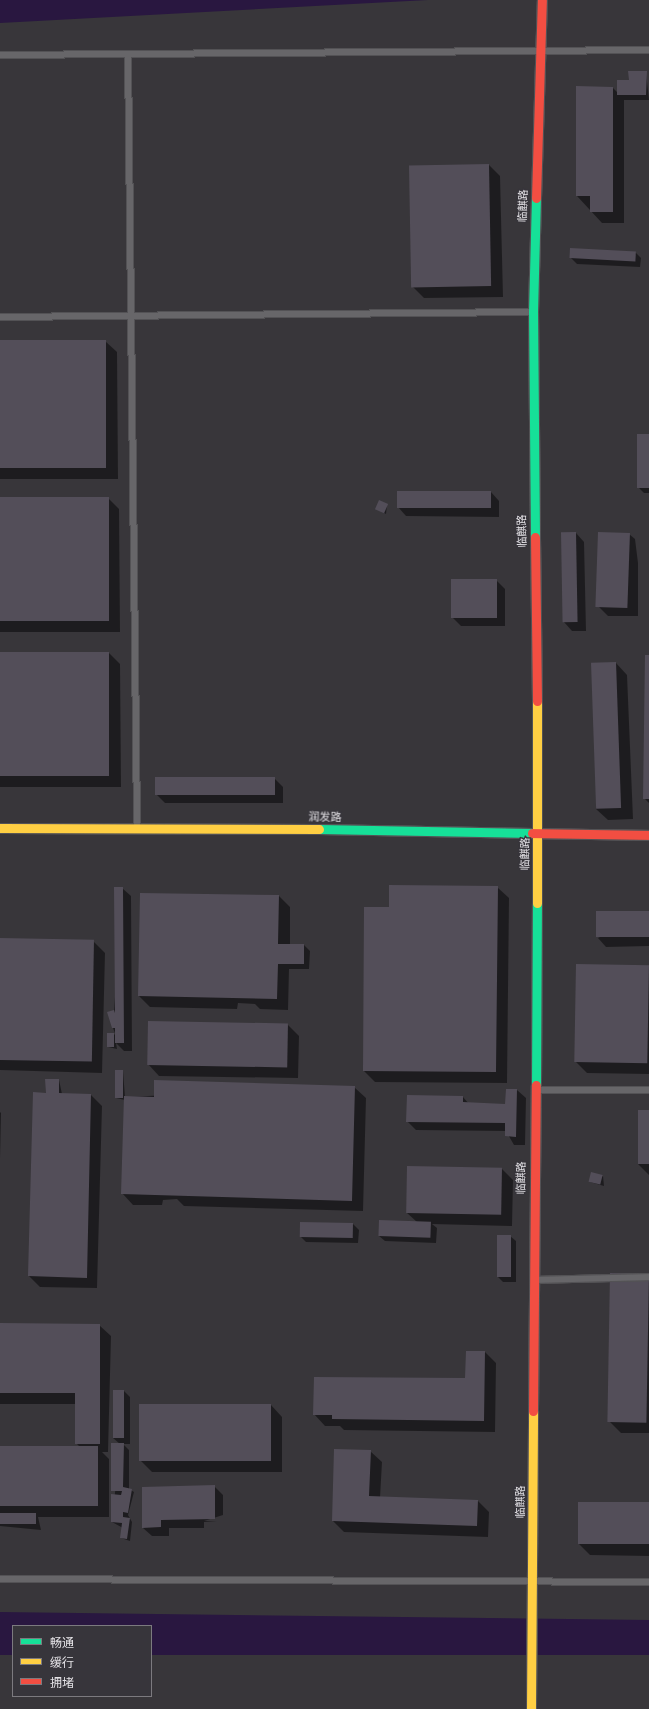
<!DOCTYPE html>
<html>
<head>
<meta charset="utf-8">
<style>
  body { margin:0 }
  #map { position:relative; width:649px; height:1709px; overflow:hidden; background:#38363a; font-family:"Fira Sans Condensed","Noto Sans SC",sans-serif }
  div>[style] { position:absolute }
  .water>* { inset:0; background:#291740 }
  .shadow>* { inset:0; background:#0007 }
  .building>* { inset:0; background:#534e59; transform-origin:0 0 }
  .roads { filter:drop-shadow(1px 0 #535255) drop-shadow(-1px 0 #535255) drop-shadow(0 1px #535255) drop-shadow(0 -1px #535255) }
  .lane>* { height:6px; margin:-3px; padding:0 3px; transform-origin:3px; border-radius:3px; background:#676669 }
  .fast>* { height:9px; margin:-4.5px; padding:0 4.5px; transform-origin:4.5px; border-radius:4.5px; background:#16e098 }
  .slow>* { height:9px; margin:-4.5px; padding:0 4.5px; transform-origin:4.5px; border-radius:4.5px; background:#ffcf43 }
  .jam>* { height:9px; margin:-4.5px; padding:0 4.5px; transform-origin:4.5px; border-radius:4.5px; background:#f24e42 }
  span { translate:-50% -50%; white-space:nowrap; text-align:center; line-height:1.15; -webkit-text-stroke:3px #37353b; paint-order:stroke }
  .street-label { font-size:11px; color:#e4e2e6 }
  .legend { position:absolute; left:12px; top:1625px; width:140px; height:72px; box-sizing:border-box; background:#37353b; border:1px solid #7c7a7f; margin:0; padding:5px 7px; list-style:none; font-size:12px; color:#e4e2e6 }
  .legend li { display:flex; align-items:center; gap:8px; height:20px }
  .legend b { width:20px; border:1px solid #7c7a7f }
</style>
</head>
<body>
<div id="map">
  <div class="water">
    <div style="clip-path:polygon(0 0,428px 0,0 23px)"></div>
    <div style="clip-path:polygon(0 1612px,649px 1620px,649px 1655px,151px 1655px,151px 1626px,13px 1626px,13px 1655px,0 1655px)"></div>
  </div>
  <div class="shadow">
    <div style="clip-path:polygon(646px 72px,649px 100px,624px 100px,624px 223px,602px 223px,577px 196px,613px 88px,618px 93px)"></div>
    <div style="clip-path:polygon(489px 165px,500px 176px,503px 297px,424px 298px,413px 287px,410px 167px)"></div>
    <div style="clip-path:polygon(635px 252px,641px 258px,640px 267px,577px 264px,571px 258px)"></div>
    <div style="clip-path:polygon(105px 341px,117px 352px,118px 479px,0 479px,0 342px)"></div>
    <div style="clip-path:polygon(649px 435px,649px 493px,644px 493px,639px 488px)"></div>
    <div style="clip-path:polygon(491px 492px,499px 501px,499px 517px,406px 516px,398px 507px)"></div>
    <div style="clip-path:polygon(108px 498px,119px 509px,120px 632px,0 632px,0 499px)"></div>
    <div style="clip-path:polygon(387px 505px,386px 514px,376px 508px)"></div>
    <div style="clip-path:polygon(576px 533px,584px 542px,586px 631px,572px 631px,564px 622px)"></div>
    <div style="clip-path:polygon(629px 534px,635px 539px,638px 563px,638px 616px,608px 616px,599px 607px)"></div>
    <div style="clip-path:polygon(496px 580px,505px 589px,505px 626px,461px 626px,453px 618px)"></div>
    <div style="clip-path:polygon(109px 653px,120px 664px,121px 787px,0 787px,0 654px)"></div>
    <div style="clip-path:polygon(649px 656px,649px 803px,644px 798px)"></div>
    <div style="clip-path:polygon(616px 663px,627px 675px,633px 819px,608px 820px,596px 809px)"></div>
    <div style="clip-path:polygon(275px 779px,283px 787px,283px 803px,165px 803px,157px 795px)"></div>
    <div style="clip-path:polygon(497px 887px,509px 898px,507px 1083px,375px 1082px,364px 1071px,390px 908px)"></div>
    <div style="clip-path:polygon(122px 888px,131px 896px,132px 1051px,124px 1051px,116px 1043px,117px 1049px,108px 1047px,114px 1034px,116px 1036px,113px 1028px)"></div>
    <div style="clip-path:polygon(279px 896px,290px 907px,290px 945px,304px 945px,310px 951px,309px 969px,289px 969px,288px 1010px,260px 1009px,255px 1004px,238px 1003px,237px 1009px,150px 1007px,139px 996px)"></div>
    <div style="clip-path:polygon(649px 912px,649px 946px,606px 947px,598px 938px)"></div>
    <div style="clip-path:polygon(0 939px,93px 941px,105px 953px,102px 1073px,0 1070px)"></div>
    <div style="clip-path:polygon(649px 966px,649px 1074px,587px 1073px,576px 1062px)"></div>
    <div style="clip-path:polygon(287px 1024px,299px 1036px,298px 1078px,159px 1076px,148px 1064px)"></div>
    <div style="clip-path:polygon(123px 1071px,125px 1097px,354px 1087px,366px 1098px,363px 1211px,184px 1206px,177px 1199px,163px 1200px,162px 1205px,133px 1205px,122px 1193px,125px 1100px,116px 1098px)"></div>
    <div style="clip-path:polygon(59px 1080px,62px 1094px,91px 1095px,102px 1106px,97px 1288px,40px 1287px,29px 1276px,47px 1094px)"></div>
    <div style="clip-path:polygon(517px 1090px,526px 1098px,525px 1145px,514px 1145px,506px 1131px,416px 1130px,407px 1121px,463px 1097px,469px 1104px,506px 1105px)"></div>
    <div style="clip-path:polygon(649px 1111px,649px 1175px,638px 1164px)"></div>
    <div style="clip-path:polygon(0 1112px,1px 1113px,0 1159px)"></div>
    <div style="clip-path:polygon(502px 1169px,513px 1180px,512px 1226px,432px 1224px,437px 1228px,436px 1243px,385px 1241px,379px 1236px,417px 1222px,407px 1213px)"></div>
    <div style="clip-path:polygon(603px 1176px,604px 1186px,590px 1182px)"></div>
    <div style="clip-path:polygon(353px 1224px,359px 1230px,358px 1243px,306px 1242px,300px 1236px)"></div>
    <div style="clip-path:polygon(510px 1236px,516px 1241px,516px 1282px,503px 1282px,497px 1276px)"></div>
    <div style="clip-path:polygon(649px 1275px,649px 1433px,621px 1433px,609px 1421px)"></div>
    <div style="clip-path:polygon(0 1324px,99px 1325px,111px 1336px,108px 1452px,102px 1452px,109px 1459px,109px 1517px,38px 1517px,41px 1530px,0 1526px,0 1447px,80px 1447px,76px 1443px,76px 1404px,0 1404px)"></div>
    <div style="clip-path:polygon(485px 1352px,496px 1363px,495px 1432px,344px 1430px,340px 1426px,325px 1426px,314px 1414px,466px 1379px)"></div>
    <div style="clip-path:polygon(114px 1391px,124px 1391px,130px 1397px,130px 1444px,123px 1444px,129px 1450px,129px 1489px,134px 1492px,128px 1515px,132px 1522px,130px 1541px,121px 1538px,123px 1528px,112px 1522px,120px 1444px,113px 1438px)"></div>
    <div style="clip-path:polygon(271px 1405px,282px 1417px,282px 1472px,152px 1472px,140px 1460px)"></div>
    <div style="clip-path:polygon(370px 1451px,382px 1462px,380px 1498px,478px 1501px,489px 1512px,488px 1537px,344px 1532px,333px 1521px)"></div>
    <div style="clip-path:polygon(214px 1486px,223px 1495px,223px 1515px,204px 1521px,217px 1522px,204px 1522px,204px 1528px,169px 1528px,169px 1536px,152px 1536px,143px 1528px)"></div>
    <div style="clip-path:polygon(579px 1503px,649px 1503px,649px 1556px,590px 1555px,579px 1544px)"></div>
  </div>
  <div class="building">
    <div style="clip-path:polygon(628px 71px,647px 71px,646px 95px,617px 95px,617px 80px,629px 80px)"></div>
    <div style="clip-path:polygon(576px 86px,613px 87px,613px 212px,590px 212px,590px 196px,576px 196px)"></div>
    <div style="left:489px;top:164px;width:122px;height:80px;rotate:89deg"></div>
    <div style="left:570px;top:248px;width:66px;height:10px;rotate:3deg"></div>
    <div style="left:106px;top:340px;width:128px;height:106px;rotate:90deg"></div>
    <div style="left:649px;top:434px;width:54px;height:12px;rotate:90deg"></div>
    <div style="left:397px;top:491px;width:94px;height:17px"></div>
    <div style="left:109px;top:497px;width:124px;height:109px;rotate:90deg"></div>
    <div style="left:379px;top:500px;width:10px;height:10px;rotate:24deg"></div>
    <div style="left:576px;top:532px;width:90px;height:15px;rotate:89deg"></div>
    <div style="left:598px;top:532px;width:32px;height:75px;rotate:2deg"></div>
    <div style="left:497px;top:579px;width:39px;height:46px;rotate:90deg"></div>
    <div style="left:109px;top:652px;width:124px;height:109px;rotate:90deg"></div>
    <div style="clip-path:polygon(645px 655px,649px 655px,649px 799px,643px 799px)"></div>
    <div style="left:616px;top:662px;width:146px;height:25px;rotate:88deg"></div>
    <div style="left:155px;top:777px;width:120px;height:18px"></div>
    <div style="clip-path:polygon(389px 885px,498px 886px,496px 1072px,363px 1071px,364px 907px,389px 907px)"></div>
    <div style="clip-path:polygon(114px 887px,123px 887px,124px 1043px,115px 1043px,115px 1028px,112px 1028px,107px 1012px,114px 1010px,115px 1013px)"></div>
    <div style="clip-path:polygon(140px 893px,279px 895px,278px 944px,304px 944px,304px 964px,278px 964px,277px 999px,138px 996px)"></div>
    <div style="left:649px;top:911px;width:26px;height:53px;rotate:90deg"></div>
    <div style="left:0;top:938px;width:94px;height:122px;rotate:1deg"></div>
    <div style="left:576px;top:964px;width:73px;height:98px;rotate:1deg"></div>
    <div style="left:148px;top:1021px;width:140px;height:44px;rotate:1deg"></div>
    <div style="left:107px;top:1033px;width:7px;height:14px"></div>
    <div style="left:115px;top:1070px;width:8px;height:28px"></div>
    <div style="clip-path:polygon(45px 1079px,59px 1079px,59px 1093px,91px 1094px,87px 1278px,28px 1276px,33px 1092px,46px 1093px)"></div>
    <div style="clip-path:polygon(154px 1080px,355px 1086px,352px 1201px,121px 1194px,124px 1096px,154px 1097px)"></div>
    <div style="clip-path:polygon(506px 1089px,517px 1089px,516px 1137px,505px 1136px,505px 1123px,406px 1122px,407px 1095px,463px 1096px,463px 1102px,505px 1104px)"></div>
    <div style="left:638px;top:1110px;width:11px;height:54px"></div>
    <div style="left:407px;top:1166px;width:95px;height:47px;rotate:1deg"></div>
    <div style="left:591px;top:1172px;width:12px;height:10px;rotate:14deg"></div>
    <div style="left:379px;top:1220px;width:52px;height:16px;rotate:2deg"></div>
    <div style="left:300px;top:1222px;width:53px;height:15px;rotate:1deg"></div>
    <div style="left:497px;top:1235px;width:14px;height:42px"></div>
    <div style="left:610px;top:1273px;width:39px;height:149px;rotate:1deg"></div>
    <div style="clip-path:polygon(0 1323px,100px 1324px,100px 1444px,75px 1444px,75px 1393px,0 1393px)"></div>
    <div style="clip-path:polygon(466px 1351px,485px 1351px,484px 1421px,332px 1419px,332px 1415px,313px 1415px,314px 1377px,465px 1378px)"></div>
    <div style="left:113px;top:1390px;width:11px;height:48px"></div>
    <div style="left:139px;top:1404px;width:132px;height:57px"></div>
    <div style="clip-path:polygon(111px 1443px,124px 1443px,123px 1487px,132px 1489px,128px 1513px,123px 1512px,123px 1517px,130px 1518px,127px 1539px,120px 1538px,122px 1523px,111px 1522px,111px 1494px,121px 1495px,122px 1491px,111px 1491px)"></div>
    <div style="left:0;top:1446px;width:98px;height:60px"></div>
    <div style="clip-path:polygon(334px 1449px,371px 1450px,369px 1496px,478px 1500px,477px 1526px,332px 1521px)"></div>
    <div style="clip-path:polygon(215px 1485px,215px 1519px,161px 1520px,161px 1527px,142px 1528px,142px 1487px)"></div>
    <div style="left:578px;top:1502px;width:71px;height:42px"></div>
    <div style="left:0;top:1513px;width:36px;height:11px"></div>
  </div>
  <div class="roads">
    <div class="lane">
      <div style="left:128px;top:54px;width:770px;rotate:89.33deg"></div>
      <div style="left:0;top:55px;width:649px;rotate:-0.44deg"></div>
      <div style="left:0;top:317px;width:532px;rotate:-0.54deg"></div>
      <div style="left:537px;top:1090px;width:112px"></div>
      <div style="left:536px;top:1280px;width:113px;rotate:-1.5deg"></div>
      <div style="left:0;top:1579px;width:649px;rotate:0.26deg"></div>
    </div>
    <div class="fast">
      <div style="left:535px;top:537px;width:225px;rotate:-90.5deg"></div>
      <div style="left:533px;top:312px;width:114px;rotate:-88.5deg"></div>
      <div style="left:319px;top:829px;width:213px;rotate:1.1deg"></div>
      <div style="left:536px;top:1085px;width:182px;rotate:-89.7deg"></div>
    </div>
    <div class="slow">
      <div style="left:537px;top:701px;width:202px;rotate:90deg"></div>
      <div style="left:0;top:828px;width:319px;rotate:0.2deg"></div>
      <div style="left:531px;top:1709px;width:298px;rotate:-89.6deg"></div>
    </div>
    <div class="jam">
      <div style="left:536px;top:198px;width:198px;rotate:-88.3deg"></div>
      <div style="left:535px;top:537px;width:164px;rotate:89.3deg"></div>
      <div style="left:532px;top:833px;width:117px;rotate:1deg"></div>
      <div style="left:533px;top:1411px;width:326px;rotate:-89.5deg"></div>
    </div>
  </div>
  <div class="street-label">
    <span style="left:524px;top:206px;rotate:-88deg">临麒路</span>
    <span style="left:523px;top:531px;rotate:-91deg">临麒路</span>
    <span style="left:325px;top:818px;rotate:1deg">润发路</span>
    <span style="left:526px;top:854px;rotate:-89deg">临麒路</span>
    <span style="left:522px;top:1178px;rotate:-89deg">临麒路</span>
    <span style="left:521px;top:1502px;rotate:-90deg">临麒路</span>
  </div>
  <ul class="legend">
  <li><b style="height:5px;background:#16e098"></b>畅通</li>
  <li><b style="height:5px;background:#ffcf43"></b>缓行</li>
  <li><b style="height:5px;background:#f24e42"></b>拥堵</li>
  </ul>
</div>
</body>
</html>
